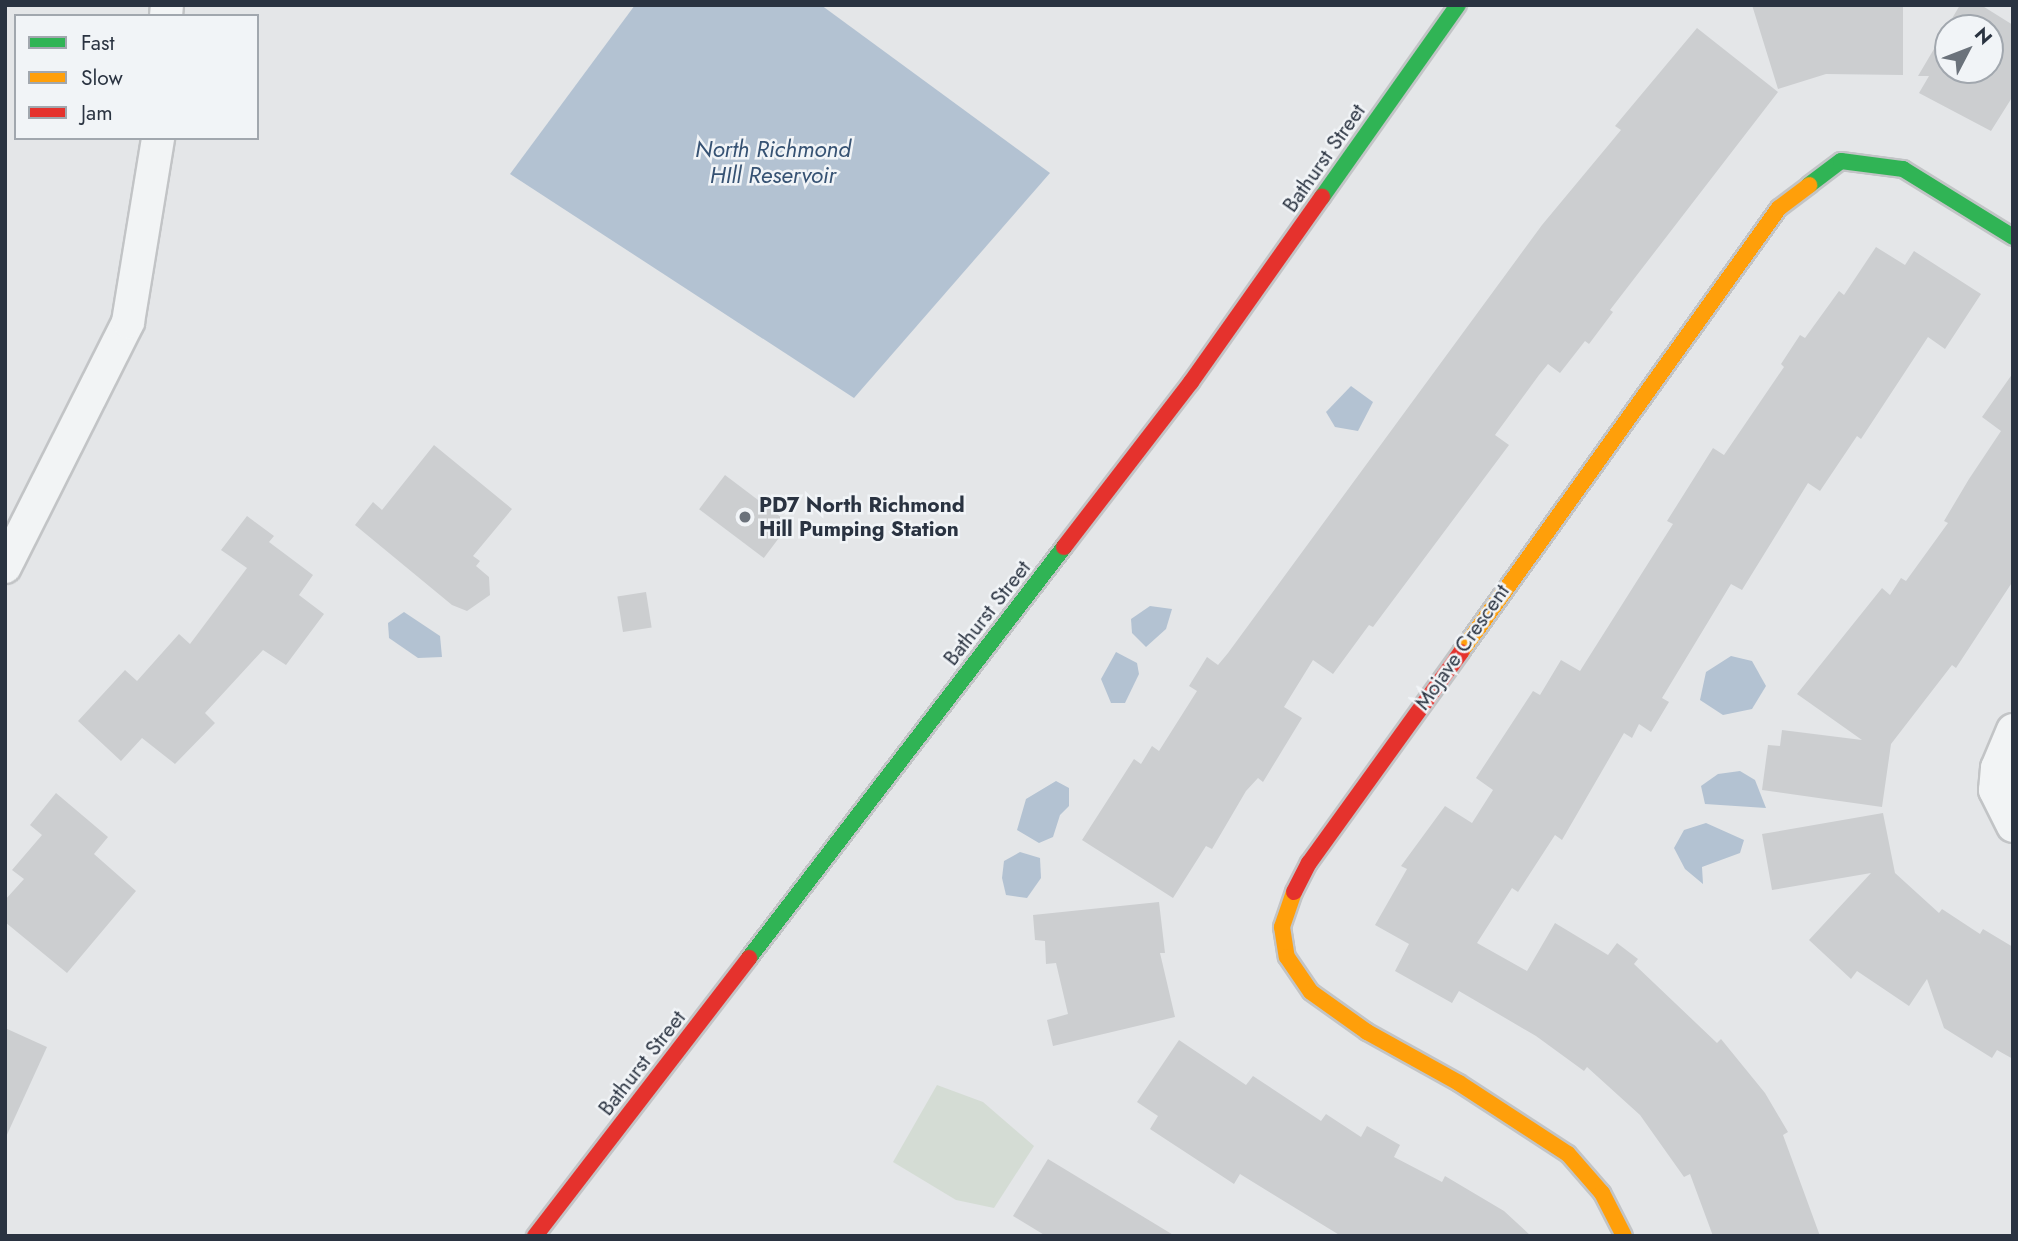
<!DOCTYPE html>
<html>
<head>
<meta charset="utf-8">
<style>
  body { margin:0 }
  #map { position:relative; width:2018px; height:1241px; overflow:hidden; background:#e4e6e8; font-family:Jost,sans-serif }
  div>[style] { position:absolute }
  .green>* { inset:0; background:#d4dcd4 }
  .water>* { inset:0; background:#b3c2d2 }
  .building>* { inset:0; background:#ccced0; transform-origin:0 0 }
  .roads { filter:drop-shadow(2px 0 #c2c4c6) drop-shadow(-2px 0 #c2c4c6) drop-shadow(0 2px #c2c4c6) drop-shadow(0 -2px #c2c4c6) }
  .street>* { height:32px; margin:-16px; padding:0 16px; transform-origin:16px; border-radius:16px; background:#f2f4f5 }
  .fast>* { height:16px; margin:-8px; padding:0 8px; transform-origin:8px; border-radius:8px; background:#30b455 }
  .slow>* { height:16px; margin:-8px; padding:0 8px; transform-origin:8px; border-radius:8px; background:#ff9f0a }
  .jam>* { height:16px; margin:-8px; padding:0 8px; transform-origin:8px; border-radius:8px; background:#e5322d }
  .dots>* { width:19px; height:19px; translate:-50% -50%; box-sizing:border-box; border:4px solid #f1f4f7; border-radius:50% }
  span { translate:-50% -50%; white-space:nowrap; text-align:center; line-height:1.15; -webkit-text-stroke:5px #f1f4f7; paint-order:stroke }
  .street-label { font-size:21px; color:#2a3341 }
  .poi-label { font-size:21px; color:#2a3341; font-weight:700 }
  .left { translate:0 -50%; text-align:left }
  .water-label { font-size:23px; color:#365273; font-style:italic }
  .frame { position:absolute; inset:0; border:7px solid #2a3341; pointer-events:none }
  .legend { position:absolute; left:14px; top:14px; width:245px; height:126px; box-sizing:border-box; background:#f1f4f7; border:2px solid #a1a7ae; margin:0; padding:9px 12px; list-style:none; font-size:21px; color:#2a3341 }
  .legend li { display:flex; align-items:center; gap:14px; height:35px }
  .legend b { width:35px; border:2px solid #a1a7ae }
  .north { position:absolute; left:1934px; top:14px; width:70px; height:70px; box-sizing:border-box; background:#f1f4f7; border:2px solid #a1a7ae; border-radius:50%; rotate:48deg; font-size:19px; font-weight:700; line-height:28px; text-align:center; color:#2a3341 }
  .north::after { content:''; display:block; margin:auto; width:24px; height:32px; background:#6b727b; clip-path:polygon(50% 0,100% 100%,50% 72%,0 100%) }
</style>
</head>
<body>
<div id="map">
  <div class="green">
    <div style="clip-path:polygon(937px 1085px,983px 1102px,1034px 1146px,994px 1208px,956px 1200px,893px 1162px)"></div>
  </div>
  <div class="water">
    <div style="clip-path:polygon(635px 5px,821px 5px,1050px 173px,854px 398px,510px 174px)"></div>
    <div style="clip-path:polygon(1351px 386px,1373px 402px,1358px 431px,1335px 427px,1326px 412px)"></div>
    <div style="clip-path:polygon(1150px 606px,1172px 609px,1166px 629px,1146px 647px,1132px 633px,1131px 619px)"></div>
    <div style="clip-path:polygon(404px 612px,440px 636px,442px 657px,418px 658px,389px 638px,388px 623px)"></div>
    <div style="clip-path:polygon(1116px 652px,1137px 663px,1139px 674px,1125px 703px,1111px 703px,1101px 679px)"></div>
    <div style="clip-path:polygon(1731px 656px,1752px 661px,1766px 686px,1752px 709px,1723px 715px,1700px 700px,1706px 672px)"></div>
    <div style="clip-path:polygon(1740px 771px,1755px 780px,1766px 808px,1705px 804px,1701px 786px,1718px 774px)"></div>
    <div style="clip-path:polygon(1056px 781px,1069px 788px,1069px 806px,1060px 815px,1053px 837px,1039px 843px,1017px 830px,1026px 799px)"></div>
    <div style="clip-path:polygon(1706px 823px,1744px 840px,1740px 853px,1702px 867px,1703px 884px,1685px 869px,1674px 848px,1684px 830px)"></div>
    <div style="clip-path:polygon(1020px 852px,1040px 858px,1041px 878px,1027px 898px,1006px 895px,1002px 878px,1004px 861px)"></div>
  </div>
  <div class="building">
    <div style="clip-path:polygon(1752px 5px,1903px 5px,1903px 75px,1826px 74px,1778px 89px)"></div>
    <div style="clip-path:polygon(evenodd,1960px 5px,1981px 5px,2013px 25px,2013px 96px,1991px 131px,1919px 93px,1929px 76px,1918px 76px,1960px 5px,1948px 28px,1990px 28px,1990px 70px,1948px 70px,1948px 28px)"></div>
    <div style="clip-path:polygon(1697px 28px,1778px 92px,1610px 310px,1613px 312px,1589px 344px,1585px 341px,1560px 373px,1548px 364px,1539px 375px,1495px 435px,1509px 445px,1373px 627px,1369px 625px,1333px 674px,1313px 660px,1284px 707px,1302px 718px,1263px 782px,1258px 778px,1246px 791px,1212px 849px,1206px 846px,1173px 898px,1082px 840px,1134px 759px,1141px 764px,1152px 746px,1159px 751px,1197px 691px,1189px 686px,1207px 657px,1218px 665px,1228px 653px,1542px 225px,1621px 130px,1615px 126px)"></div>
    <div style="clip-path:polygon(1876px 247px,1905px 265px,1914px 251px,1981px 294px,1945px 349px,1928px 337px,1861px 439px,1857px 436px,1820px 491px,1808px 483px,1742px 590px,1731px 584px,1662px 698px,1669px 702px,1651px 732px,1639px 724px,1632px 738px,1624px 733px,1562px 840px,1555px 835px,1518px 892px,1512px 888px,1477px 943px,1527px 971px,1555px 923px,1608px 955px,1617px 943px,1638px 959px,1634px 964px,1717px 1043px,1721px 1039px,1765px 1093px,1788px 1132px,1783px 1135px,1820px 1236px,1713px 1236px,1690px 1174px,1684px 1177px,1640px 1115px,1587px 1067px,1584px 1071px,1536px 1036px,1459px 991px,1452px 1003px,1395px 971px,1409px 944px,1375px 925px,1407px 869px,1401px 866px,1445px 806px,1472px 823px,1493px 790px,1476px 778px,1533px 691px,1540px 695px,1561px 660px,1580px 671px,1673px 524px,1667px 521px,1713px 448px,1724px 455px,1784px 367px,1781px 364px,1800px 335px,1805px 338px,1839px 291px,1844px 295px)"></div>
    <div style="clip-path:polygon(2013px 373px,2013px 581px,1956px 668px,1952px 665px,1891px 744px,1882px 807px,1762px 790px,1768px 745px,1780px 746px,1782px 730px,1862px 740px,1797px 694px,1882px 588px,1890px 595px,1901px 578px,1906px 581px,1948px 523px,1944px 521px,1969px 479px,2001px 431px,1982px 417px)"></div>
    <div style="clip-path:polygon(434px 445px,512px 509px,473px 556px,480px 561px,476px 566px,489px 577px,490px 595px,467px 611px,452px 605px,355px 525px,373px 502px,382px 510px)"></div>
    <div style="left:725px;top:475px;width:81px;height:43px;rotate:37deg"></div>
    <div style="clip-path:polygon(247px 516px,274px 536px,269px 542px,313px 575px,299px 595px,324px 614px,286px 665px,263px 650px,205px 713px,215px 723px,175px 764px,142px 738px,121px 761px,78px 721px,125px 670px,137px 681px,179px 634px,190px 644px,247px 568px,221px 550px)"></div>
    <div style="left:646px;top:592px;width:36px;height:29px;rotate:81deg"></div>
    <div style="clip-path:polygon(56px 793px,108px 837px,94px 854px,136px 891px,67px 973px,5px 922px,5px 900px,24px 879px,12px 870px,42px 835px,30px 825px)"></div>
    <div style="clip-path:polygon(1883px 813px,1895px 873px,1939px 913px,1942px 909px,1980px 934px,1983px 929px,2013px 947px,2013px 1059px,1997px 1050px,1992px 1058px,1944px 1028px,1927px 979px,1909px 1006px,1857px 971px,1851px 979px,1809px 940px,1871px 873px,1772px 890px,1762px 834px)"></div>
    <div style="clip-path:polygon(1159px 902px,1165px 953px,1160px 953px,1175px 1017px,1053px 1046px,1047px 1020px,1068px 1014px,1056px 963px,1046px 964px,1045px 941px,1035px 940px,1033px 915px)"></div>
    <div style="clip-path:polygon(5px 1028px,47px 1047px,5px 1139px)"></div>
    <div style="clip-path:polygon(1179px 1040px,1246px 1085px,1253px 1076px,1321px 1121px,1326px 1114px,1361px 1137px,1367px 1126px,1400px 1145px,1394px 1157px,1442px 1182px,1445px 1176px,1504px 1211px,1531px 1236px,1341px 1236px,1240px 1174px,1234px 1184px,1150px 1129px,1158px 1116px,1137px 1102px)"></div>
    <div style="clip-path:polygon(1048px 1159px,1175px 1236px,1046px 1236px,1013px 1216px)"></div>
  </div>
  <div class="roads">
    <div class="street">
      <div style="left:166px;top:16px;width:11px;rotate:-85deg"></div>
      <div style="left:5px;top:567px;width:274px;rotate:-63.3deg"></div>
      <div style="left:128px;top:322px;width:186px;rotate:-80.7deg"></div>
      <div style="left:2013px;top:730px;width:41px;rotate:112.8deg"></div>
      <div style="left:1997px;top:768px;width:22px;rotate:95deg"></div>
      <div style="left:1995px;top:790px;width:40px;rotate:63.4deg"></div>
    </div>
    <div class="fast">
      <div style="left:1809px;top:185px;width:40px;rotate:-37deg"></div>
      <div style="left:1841px;top:161px;width:63px;rotate:7.4deg"></div>
      <div style="left:1903px;top:169px;width:129px;rotate:31.7deg"></div>
      <div style="left:1322px;top:197px;width:235px;rotate:-54.7deg"></div>
      <div style="left:749px;top:958px;width:518px;rotate:-52.53deg"></div>
    </div>
    <div class="slow">
      <div style="left:1461px;top:652px;width:546px;rotate:-54.39deg"></div>
      <div style="left:1779px;top:208px;width:38px;rotate:-37deg"></div>
      <div style="left:1294px;top:892px;width:37px;rotate:109deg"></div>
      <div style="left:1282px;top:927px;width:30px;rotate:81deg"></div>
      <div style="left:1287px;top:957px;width:42px;rotate:55.6deg"></div>
      <div style="left:1311px;top:992px;width:69px;rotate:35.5deg"></div>
      <div style="left:1367px;top:1032px;width:105px;rotate:29deg"></div>
      <div style="left:1459px;top:1083px;width:130px;rotate:33.1deg"></div>
      <div style="left:1568px;top:1154px;width:52px;rotate:48.9deg"></div>
      <div style="left:1602px;top:1193px;width:48px;rotate:62.9deg"></div>
    </div>
    <div class="jam">
      <div style="left:1064px;top:547px;width:208px;rotate:-52.4deg"></div>
      <div style="left:1191px;top:382px;width:227px;rotate:-54.7deg"></div>
      <div style="left:1294px;top:892px;width:33px;rotate:-63deg"></div>
      <div style="left:1309px;top:863px;width:260px;rotate:-54.2deg"></div>
      <div style="left:535px;top:1236px;width:351px;rotate:-52.4deg"></div>
    </div>
  </div>
  <div class="dots">
    <div style="left:745px;top:517px;background:#6b727b"></div>
  </div>
  <div class="street-label">
    <span style="left:1324px;top:158px;rotate:-55deg">Bathurst Street</span>
    <span style="left:987px;top:613px;rotate:-52deg">Bathurst Street</span>
    <span style="left:1462px;top:647px;rotate:-55deg">Mojave Crescent</span>
    <span style="left:642px;top:1063px;rotate:-52deg">Bathurst Street</span>
  </div>
  <div class="poi-label">
    <span class="left" style="left:759px;top:517px">PD7 North Richmond<br>Hill Pumping Station</span>
  </div>
  <div class="water-label">
    <span style="left:773px;top:162px">North Richmond<br>HIll Reservoir</span>
  </div>
  <div class="frame"></div>
  <ul class="legend">
  <li><b style="height:9px;background:#30b455"></b>Fast</li>
  <li><b style="height:9px;background:#ff9f0a"></b>Slow</li>
  <li><b style="height:9px;background:#e5322d"></b>Jam</li>
  </ul>
  <div class="north">N</div>
</div>
</body>
</html>
